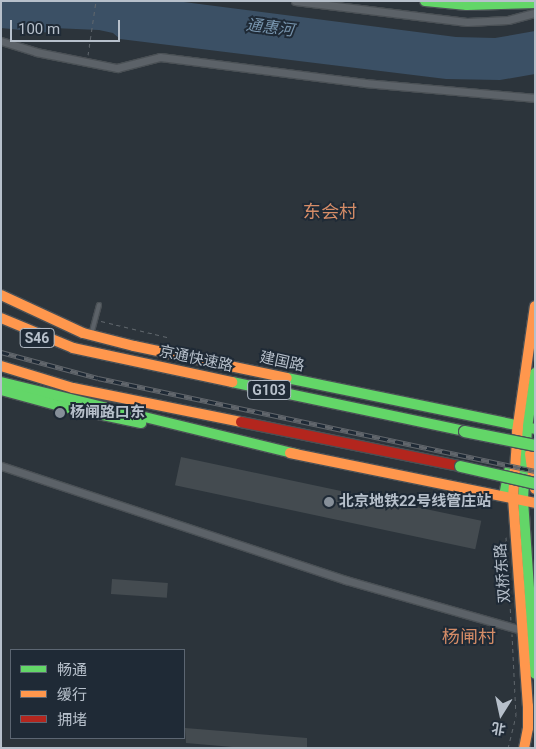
<!DOCTYPE html>
<html>
<head>
<meta charset="utf-8">
<style>
  body { margin:0 }
  #map { position:relative; width:536px; height:749px; overflow:hidden; background:#2c343b; font-family:Roboto,"Noto Sans SC",sans-serif }
  div>[style] { position:absolute }
  .water>* { inset:0; background:#3b5065 }
  .building>* { inset:0; background:#444b50; transform-origin:0 0 }
  .path>* { height:1px; margin-top:-0.5px; transform-origin:0; background:repeating-linear-gradient(90deg,#5f666c 0 4px,transparent 0 8px) }
  .roads { filter:drop-shadow(1px 0 #4a5055) drop-shadow(-1px 0 #4a5055) drop-shadow(0 1px #4a5055) drop-shadow(0 -1px #4a5055) }
  .lane>* { height:4px; margin:-2px; padding:0 2px; transform-origin:2px; border-radius:2px; background:#5c6268 }
  .street>* { height:7px; margin:-3.5px; padding:0 3.5px; transform-origin:3.5px; border-radius:3.5px; background:#5c6268 }
  .fast>* { height:10px; margin:-5px; padding:0 5px; transform-origin:5px; border-radius:5px; background:#63d668 }
  .slow>* { height:10px; margin:-5px; padding:0 5px; transform-origin:5px; border-radius:5px; background:#ff974d }
  .jam>* { height:10px; margin:-5px; padding:0 5px; transform-origin:5px; border-radius:5px; background:#b3261e }
  .rail>* { height:4.5px; margin-top:-2.25px; transform-origin:0; background:repeating-linear-gradient(90deg,#1f2a36 0 8px,#61666c 0 16px); box-sizing:border-box; border-block:1px solid #61666c }
  .bridges { filter:drop-shadow(1px 0 #495057) drop-shadow(-1px 0 #495057) drop-shadow(0 1px #495057) drop-shadow(0 -1px #495057) }
  .fast-bridge>* { height:11px; margin:-5.5px; padding:0 5.5px; transform-origin:5.5px; border-radius:5.5px; background:#63d668 }
  .dots>* { width:14px; height:14px; translate:-50% -50%; box-sizing:border-box; border:2px solid #1f2a36; border-radius:50% }
  span { translate:-50% -50%; white-space:nowrap; text-align:center; line-height:1.15; -webkit-text-stroke:4px #1f2a36; paint-order:stroke }
  .shield-label span { padding:1px 4px; background:#1f2a36; border:1px solid; border-radius:4px; -webkit-text-stroke-width:0 }
  .shield-label { font-size:14px; color:#b7c0cb; font-weight:700 }
  .street-label { font-size:15px; color:#b7c0cb }
  .poi-label { font-size:15px; color:#b7c0cb; font-weight:700 }
  .left { translate:0 -50%; text-align:left }
  .water-label { font-size:16px; color:#7794ad; font-style:italic }
  .quarter-label { font-size:18px; color:#d58c67 }
  .frame { position:absolute; inset:0; border:2px solid #b7c0cb; pointer-events:none }
  .legend { position:absolute; left:10px; top:649px; width:175px; height:90px; box-sizing:border-box; background:#1f2a36; border:1px solid #5c6672; margin:0; padding:6px 9px; list-style:none; font-size:15px; color:#b7c0cb }
  .legend li { display:flex; align-items:center; gap:10px; height:25px }
  .legend b { width:25px; border:1px solid #5c6672 }
  .north { position:absolute; left:476px; top:689px; width:50px; height:50px; -webkit-text-stroke:4px #1f2a36; paint-order:stroke; rotate:190deg; font-size:14px; font-weight:700; line-height:20px; text-align:center; color:#b7c0cb }
  .north::after { content:''; display:block; margin:auto; width:18px; height:22px; background:#b7c0cb; clip-path:polygon(50% 0,100% 100%,50% 72%,0 100%) }
  .scale { position:absolute; left:10px; top:20px; width:110px; height:22px; box-sizing:border-box; border:2px solid #b7c0cb; border-top:0; padding-left:6px; font-size:15px; line-height:18px; white-space:nowrap; color:#b7c0cb; -webkit-text-stroke:4px #1f2a36; paint-order:stroke }
</style>
</head>
<body>
<div id="map">
  <div class="water">
    <div style="clip-path:polygon(1px 1px,176px 1px,456px 37px,495px 38px,535px 31px,535px 74px,500px 80px,446px 79px,120px 39px,113px 33px,99px 30px,53px 28px,52px 33px,1px 28px)"></div>
  </div>
  <div class="building">
    <div style="left:181px;top:457px;width:307px;height:29px;rotate:12deg"></div>
    <div style="left:112px;top:579px;width:56px;height:15px;rotate:4deg"></div>
    <div style="clip-path:polygon(185px 728px,307px 738px,307px 748px,244px 748px,186px 743px)"></div>
  </div>
  <div class="path">
    <div style="left:88px;top:55px;width:55px;rotate:-81.6deg"></div>
    <div style="left:101px;top:321px;width:72px;rotate:13.7deg"></div>
    <div style="left:506px;top:537px;width:83px;rotate:86.6deg"></div>
    <div style="left:508px;top:748px;width:33px;rotate:-76deg"></div>
    <div style="left:516px;top:716px;width:82px;rotate:-92.8deg"></div>
  </div>
  <div class="roads">
    <div class="lane">
      <div style="left:91px;top:335px;width:31px;rotate:-75deg"></div>
    </div>
    <div class="street">
      <div style="left:295px;top:1px;width:173px;rotate:7deg"></div>
      <div style="left:467px;top:22px;width:41px;rotate:-2.8deg"></div>
      <div style="left:508px;top:20px;width:28px;rotate:-15deg"></div>
      <div style="left:1px;top:41px;width:37px;rotate:17deg"></div>
      <div style="left:36px;top:52px;width:83px;rotate:11.2deg"></div>
      <div style="left:117px;top:68px;width:44px;rotate:-14.3deg"></div>
      <div style="left:160px;top:57px;width:207px;rotate:7.2deg"></div>
      <div style="left:365px;top:83px;width:171px;rotate:5deg"></div>
      <div style="left:1px;top:466px;width:363px;rotate:18.3deg"></div>
      <div style="left:346px;top:580px;width:183px;rotate:15.9deg"></div>
    </div>
    <div class="fast">
      <div style="left:425px;top:1px;width:42px;rotate:5.4deg"></div>
      <div style="left:467px;top:5px;width:68px;rotate:-1.7deg"></div>
      <div style="left:535px;top:373px;width:56px;rotate:98.3deg"></div>
      <div style="left:527px;top:428px;width:72px;rotate:93.2deg"></div>
      <div style="left:523px;top:500px;width:174px;rotate:86.1deg"></div>
      <div style="left:287px;top:378px;width:253px;rotate:11.6deg"></div>
      <div style="left:1px;top:382px;width:304px;rotate:13.7deg"></div>
      <div style="left:232px;top:382px;width:237px;rotate:11.9deg"></div>
      <div style="left:1px;top:390px;width:61px;rotate:15.2deg"></div>
      <div style="left:60px;top:406px;width:83px;rotate:11.9deg"></div>
      <div style="left:504px;top:496px;width:26px;rotate:-79deg"></div>
    </div>
    <div class="slow">
      <div style="left:1px;top:295px;width:90px;rotate:24.9deg"></div>
      <div style="left:83px;top:333px;width:53px;rotate:14.3deg"></div>
      <div style="left:134px;top:346px;width:156px;rotate:11.8deg"></div>
      <div style="left:1px;top:318px;width:78px;rotate:22.6deg"></div>
      <div style="left:73px;top:348px;width:163px;rotate:12.1deg"></div>
      <div style="left:1px;top:366px;width:75px;rotate:17deg"></div>
      <div style="left:73px;top:388px;width:171px;rotate:11.4deg"></div>
      <div style="left:518px;top:426px;width:72px;rotate:94deg"></div>
      <div style="left:513px;top:498px;width:209px;rotate:85.9deg"></div>
      <div style="left:528px;top:706px;width:22px;rotate:90deg"></div>
      <div style="left:528px;top:728px;width:20px;rotate:101deg"></div>
      <div style="left:517px;top:432px;width:127px;rotate:-81.9deg"></div>
      <div style="left:290px;top:453px;width:250px;rotate:11.5deg"></div>
      <div style="left:530px;top:454px;width:35px;rotate:82deg"></div>
    </div>
    <div class="jam">
      <div style="left:241px;top:422px;width:223px;rotate:11.4deg"></div>
    </div>
  </div>
  <div class="rail">
    <div style="left:1px;top:352px;width:100px;rotate:15deg"></div>
    <div style="left:98px;top:378px;width:447px;rotate:12deg"></div>
  </div>
  <div class="bridges">
    <div class="fast-bridge">
      <div style="left:464px;top:431px;width:72px;rotate:11.2deg"></div>
      <div style="left:460px;top:466px;width:77px;rotate:12.8deg"></div>
    </div>
  </div>
  <div class="dots">
    <div style="left:60px;top:413px;background:#868f99"></div>
    <div style="left:329px;top:502px;background:#868f99"></div>
  </div>
  <div class="shield-label">
    <span style="left:37px;top:338px">S46</span>
    <span style="left:269px;top:390px">G103</span>
  </div>
  <div class="street-label">
    <span style="left:196px;top:359px;rotate:12deg">京通快速路</span>
    <span style="left:282px;top:362px;rotate:12deg">建国路</span>
    <span style="left:503px;top:573px;rotate:-94deg">双桥东路</span>
  </div>
  <div class="poi-label">
    <span class="left" style="left:70px;top:413px">杨闸路口东</span>
    <span class="left" style="left:339px;top:502px">北京地铁22号线管庄站</span>
  </div>
  <div class="water-label">
    <span style="left:270px;top:28px;rotate:7deg">通惠河</span>
  </div>
  <div class="quarter-label">
    <span style="left:330px;top:212px">东会村</span>
    <span style="left:469px;top:637px">杨闸村</span>
  </div>
  <div class="frame"></div>
  <ul class="legend">
  <li><b style="height:6px;background:#63d668"></b>畅通</li>
  <li><b style="height:6px;background:#ff974d"></b>缓行</li>
  <li><b style="height:6px;background:#b3261e"></b>拥堵</li>
  </ul>
  <div class="north">北</div>
  <div class="scale">100 m</div>
</div>
</body>
</html>
